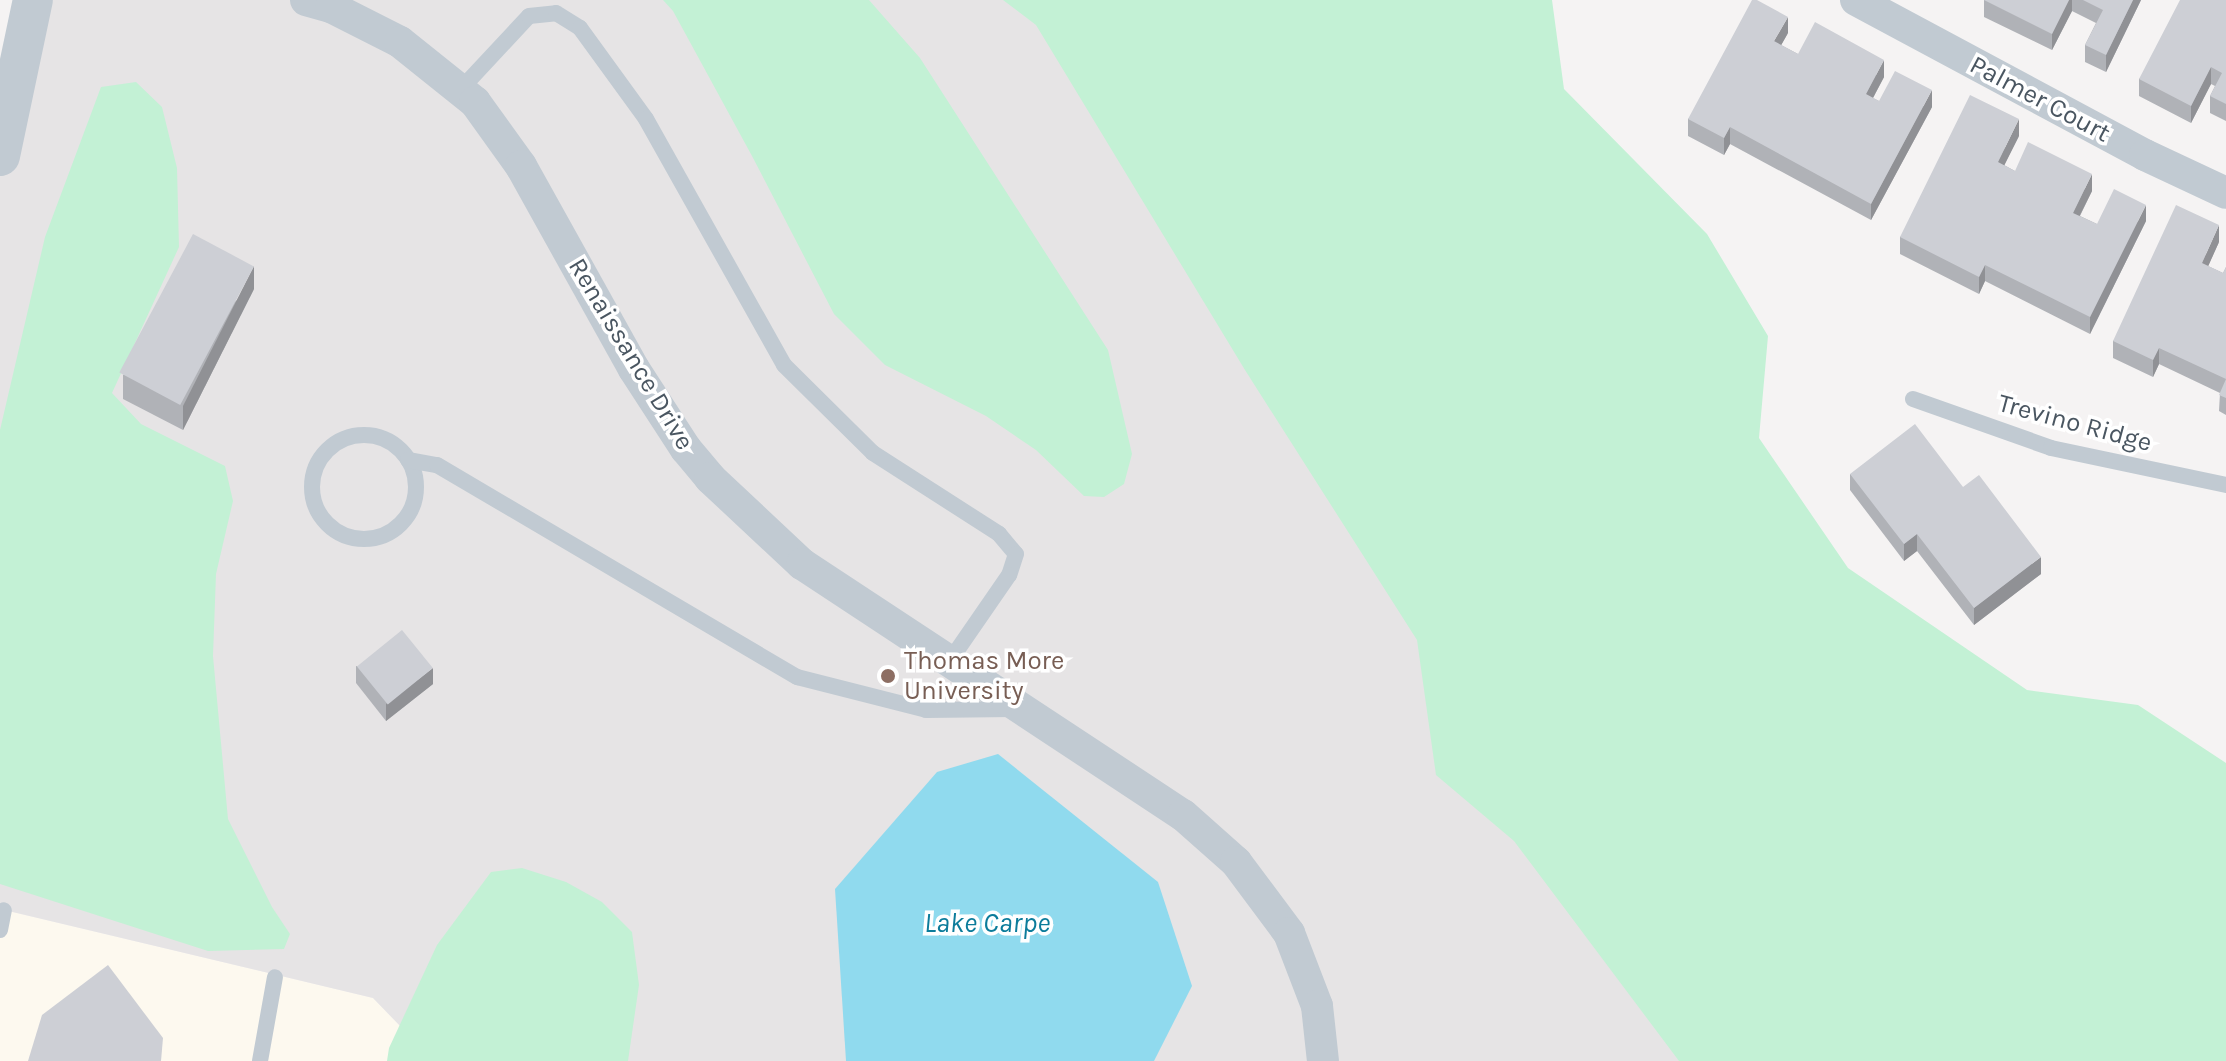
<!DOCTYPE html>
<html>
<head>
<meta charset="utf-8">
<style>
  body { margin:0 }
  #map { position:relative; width:2226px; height:1061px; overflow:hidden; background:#f5f3f3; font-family:Karla,sans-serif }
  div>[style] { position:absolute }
  .commercial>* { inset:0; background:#fdf9ef }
  .education>* { inset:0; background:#e6e4e5 }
  .green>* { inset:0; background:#c3f1d5 }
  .water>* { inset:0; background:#90daee }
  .service>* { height:16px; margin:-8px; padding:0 8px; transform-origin:8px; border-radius:8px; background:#c1cad2 }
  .service>.ring { margin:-8px; padding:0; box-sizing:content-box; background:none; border:16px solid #c1cad2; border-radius:50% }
  .minor>* { height:32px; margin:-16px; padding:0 16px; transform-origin:16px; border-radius:16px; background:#c1cad2 }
  .tertiary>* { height:40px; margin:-20px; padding:0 20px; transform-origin:20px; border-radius:20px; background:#c1cad2 }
  .wall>* { inset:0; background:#b0b2b7 }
  .shaded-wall>* { inset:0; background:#909195 }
  .building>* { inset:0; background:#cdcfd5; transform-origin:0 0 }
  .dots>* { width:22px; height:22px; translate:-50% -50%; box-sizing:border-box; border:4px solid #fff; border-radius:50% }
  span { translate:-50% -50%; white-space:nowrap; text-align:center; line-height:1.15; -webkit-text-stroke:7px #fff; paint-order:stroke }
  .street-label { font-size:26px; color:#4a5661 }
  .education-label { font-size:26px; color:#785e54 }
  .left { translate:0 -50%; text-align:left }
  .water-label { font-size:28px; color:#0c7c9b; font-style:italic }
</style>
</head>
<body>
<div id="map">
  <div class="commercial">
    <div style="clip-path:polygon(0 909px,373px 998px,434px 1061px,0 1061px)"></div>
  </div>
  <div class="education">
    <div style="clip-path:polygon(33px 0,1548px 0,1470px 443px,2226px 1061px,434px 1061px,373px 998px,0 909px,0 156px)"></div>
  </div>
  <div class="green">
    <div style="clip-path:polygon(663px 0,869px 0,920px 58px,1108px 350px,1132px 454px,1124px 484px,1104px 497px,1084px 496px,1036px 450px,986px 416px,885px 365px,834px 314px,752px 156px,673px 11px)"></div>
    <div style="clip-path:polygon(1003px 0,1552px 0,1564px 89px,1707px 234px,1768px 336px,1759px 438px,1848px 568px,2027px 690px,2138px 705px,2226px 763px,2226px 1061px,1679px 1061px,1514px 841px,1436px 775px,1417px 640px,1245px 370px,1036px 25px)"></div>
    <div style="clip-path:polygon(136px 82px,162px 107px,177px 168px,179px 247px,112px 393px,141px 424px,225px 466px,233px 501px,216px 574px,213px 656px,228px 819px,272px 907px,290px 934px,284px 949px,208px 951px,0 884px,0 430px,45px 237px,101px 87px)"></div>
    <div style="clip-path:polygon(522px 868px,566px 882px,602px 902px,632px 932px,639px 985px,628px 1061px,387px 1061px,389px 1048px,437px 945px,491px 872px)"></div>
  </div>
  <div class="water">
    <div style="clip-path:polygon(998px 754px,1158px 882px,1192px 986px,1154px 1061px,846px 1061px,835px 889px,937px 772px)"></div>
  </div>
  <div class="service">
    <div style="left:460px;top:90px;width:101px;rotate:-47deg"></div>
    <div style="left:529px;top:16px;width:27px;rotate:-6deg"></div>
    <div style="left:556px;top:13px;width:28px;rotate:32deg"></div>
    <div style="left:580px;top:28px;width:112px;rotate:54deg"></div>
    <div style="left:646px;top:119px;width:282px;rotate:60.7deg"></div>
    <div style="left:784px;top:365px;width:125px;rotate:44.7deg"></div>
    <div style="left:873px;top:453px;width:150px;rotate:32.7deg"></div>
    <div style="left:999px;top:534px;width:26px;rotate:50deg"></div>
    <div style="left:1016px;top:554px;width:22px;rotate:108deg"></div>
    <div style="left:1009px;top:575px;width:106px;rotate:124.6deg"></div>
    <div style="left:1913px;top:399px;width:146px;rotate:19.5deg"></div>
    <div style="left:2051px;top:448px;width:179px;rotate:11.9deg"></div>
    <div class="ring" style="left:312px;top:435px;width:88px;height:88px"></div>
    <div style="left:408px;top:460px;width:29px;rotate:10deg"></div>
    <div style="left:437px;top:465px;width:418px;rotate:30.5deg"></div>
    <div style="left:797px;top:677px;width:133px;rotate:14.3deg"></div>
    <div style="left:926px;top:710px;width:87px;rotate:-0.7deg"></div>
    <div style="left:0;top:930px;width:20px;rotate:-79deg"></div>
    <div style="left:260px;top:1061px;width:85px;rotate:-79.9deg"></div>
  </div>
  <div class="minor">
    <div style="left:306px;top:0;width:26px;rotate:16deg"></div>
    <div style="left:331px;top:7px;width:77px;rotate:26.9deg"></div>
    <div style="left:400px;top:42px;width:96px;rotate:38.7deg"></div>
    <div style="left:475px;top:102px;width:79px;rotate:54.3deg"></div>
    <div style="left:521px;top:166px;width:232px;rotate:60.9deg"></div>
    <div style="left:634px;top:369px;width:95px;rotate:57deg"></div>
    <div style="left:686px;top:449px;width:38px;rotate:50deg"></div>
    <div style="left:710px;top:478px;width:126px;rotate:43.1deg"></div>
    <div style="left:802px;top:564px;width:456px;rotate:33.4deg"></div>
    <div style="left:1183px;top:815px;width:71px;rotate:41.6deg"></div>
    <div style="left:1236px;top:862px;width:89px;rotate:53.3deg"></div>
    <div style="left:1289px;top:933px;width:78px;rotate:69deg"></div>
    <div style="left:1317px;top:1006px;width:55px;rotate:83.8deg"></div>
    <div style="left:1856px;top:0;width:328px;rotate:28.2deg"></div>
    <div style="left:2145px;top:155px;width:89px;rotate:25.1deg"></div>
  </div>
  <div class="tertiary">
    <div style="left:0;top:156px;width:159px;rotate:-78.1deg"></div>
  </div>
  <div class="wall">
    <div style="clip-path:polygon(1984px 0,2141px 0,2106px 72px,2085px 62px,2085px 45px,2096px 23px,2072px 11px,2052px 50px,1984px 17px)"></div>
    <div style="clip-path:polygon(2226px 0,2226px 121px,2210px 113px,2210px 96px,2215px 86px,2211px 84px,2191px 123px,2139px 96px,2139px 79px)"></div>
    <div style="clip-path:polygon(1788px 33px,1781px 45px,1798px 54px,1884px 77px,1873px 98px,1879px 101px,1932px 107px,1871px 220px,1730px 144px,1724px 155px,1688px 136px,1688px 119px)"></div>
    <div style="clip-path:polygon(2019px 136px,2004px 165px,2015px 171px,2092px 191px,2080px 216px,2097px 224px,2146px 221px,2090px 334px,1985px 281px,1979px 294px,1900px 254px,1900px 237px)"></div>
    <div style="clip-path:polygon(2219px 242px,2208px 266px,2223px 273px,2226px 267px,2226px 415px,2219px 411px,2220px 393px,2159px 364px,2153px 377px,2113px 358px,2113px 341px)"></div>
    <div style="clip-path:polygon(254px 289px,183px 430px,123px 399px,123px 375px)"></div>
    <div style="clip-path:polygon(1850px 474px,1963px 487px,2041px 574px,1974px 625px,1917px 551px,1904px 561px,1850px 490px)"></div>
    <div style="clip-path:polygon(356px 666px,433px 684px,386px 721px,356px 683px)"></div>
  </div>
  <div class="shaded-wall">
    <div style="clip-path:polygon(2069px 0,2072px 0,2072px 11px,2052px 50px,2052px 34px)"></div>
    <div style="clip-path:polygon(2133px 0,2141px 0,2106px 72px,2106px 55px)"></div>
    <div style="clip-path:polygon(1788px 17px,1788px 33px,1774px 58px,1774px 41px)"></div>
    <div style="clip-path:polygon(1884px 60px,1884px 77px,1866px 111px,1866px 94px)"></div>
    <div style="clip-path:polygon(2211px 67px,2211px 84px,2191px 123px,2191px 106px)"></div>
    <div style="clip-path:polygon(1932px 90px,1932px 107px,1871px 220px,1871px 204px)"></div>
    <div style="clip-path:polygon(2019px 119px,2019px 136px,1998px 178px,1998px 162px)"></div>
    <div style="clip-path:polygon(1730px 127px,1730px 144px,1724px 155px,1724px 138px)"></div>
    <div style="clip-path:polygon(2092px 174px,2092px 191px,2073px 229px,2073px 213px)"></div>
    <div style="clip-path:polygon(2146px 205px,2146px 221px,2090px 334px,2090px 317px)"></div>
    <div style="clip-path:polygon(2219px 225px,2219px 242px,2202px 280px,2202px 263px)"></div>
    <div style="clip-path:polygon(1985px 265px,1985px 281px,1979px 294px,1979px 277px)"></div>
    <div style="clip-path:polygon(254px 266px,254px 289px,183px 430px,183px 406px)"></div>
    <div style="clip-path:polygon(2159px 348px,2159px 364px,2153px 377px,2153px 360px)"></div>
    <div style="clip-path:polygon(1917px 534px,1917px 551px,1904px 561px,1904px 544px)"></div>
    <div style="clip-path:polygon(2041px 557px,2041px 574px,1974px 625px,1974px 608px)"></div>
    <div style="clip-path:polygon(433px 668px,433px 684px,386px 721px,386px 704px)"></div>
  </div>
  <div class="building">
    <div style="clip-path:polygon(1752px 0,1757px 0,1788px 17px,1774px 41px,1798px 54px,1815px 22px,1884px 60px,1866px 94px,1879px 101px,1895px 71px,1932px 90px,1871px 204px,1730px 127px,1724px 138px,1688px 119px)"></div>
    <div style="clip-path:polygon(1984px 0,2069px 0,2052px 34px)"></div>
    <div style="clip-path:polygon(2083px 0,2133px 0,2106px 55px,2085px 45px,2103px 10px)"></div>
    <div style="clip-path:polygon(2180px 0,2226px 0,2226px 104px,2210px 96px,2222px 73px,2211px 67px,2191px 106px,2139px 79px)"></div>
    <div style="clip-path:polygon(1970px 95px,2019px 119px,1998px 162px,2015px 171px,2028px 142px,2092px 174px,2073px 213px,2097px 224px,2114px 189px,2146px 205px,2090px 317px,1985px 265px,1979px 277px,1900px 237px)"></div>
    <div style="clip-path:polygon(2176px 205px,2219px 225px,2202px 263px,2223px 273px,2226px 267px,2226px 398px,2219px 395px,2226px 379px,2159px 348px,2153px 360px,2113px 341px)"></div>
    <div style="left:193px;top:234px;width:69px;height:157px;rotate:28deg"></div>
    <div style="clip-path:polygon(1915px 424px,1963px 487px,1979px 475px,2041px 557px,1974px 608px,1917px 534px,1904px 544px,1850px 474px)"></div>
    <div style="left:402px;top:630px;width:49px;height:58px;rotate:51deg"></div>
    <div style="clip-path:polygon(108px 965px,163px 1038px,161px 1061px,28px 1061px,42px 1015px)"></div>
  </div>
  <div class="dots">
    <div style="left:888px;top:676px;background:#8d6e63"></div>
  </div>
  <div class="street-label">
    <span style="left:2040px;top:99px;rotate:28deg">Palmer Court</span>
    <span style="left:631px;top:354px;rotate:59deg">Renaissance Drive</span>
    <span style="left:2075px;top:423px;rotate:15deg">Trevino Ridge</span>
  </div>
  <div class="education-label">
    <span class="left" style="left:904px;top:676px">Thomas More<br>University</span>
  </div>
  <div class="water-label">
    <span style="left:987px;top:923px">Lake Carpe</span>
  </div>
</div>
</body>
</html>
